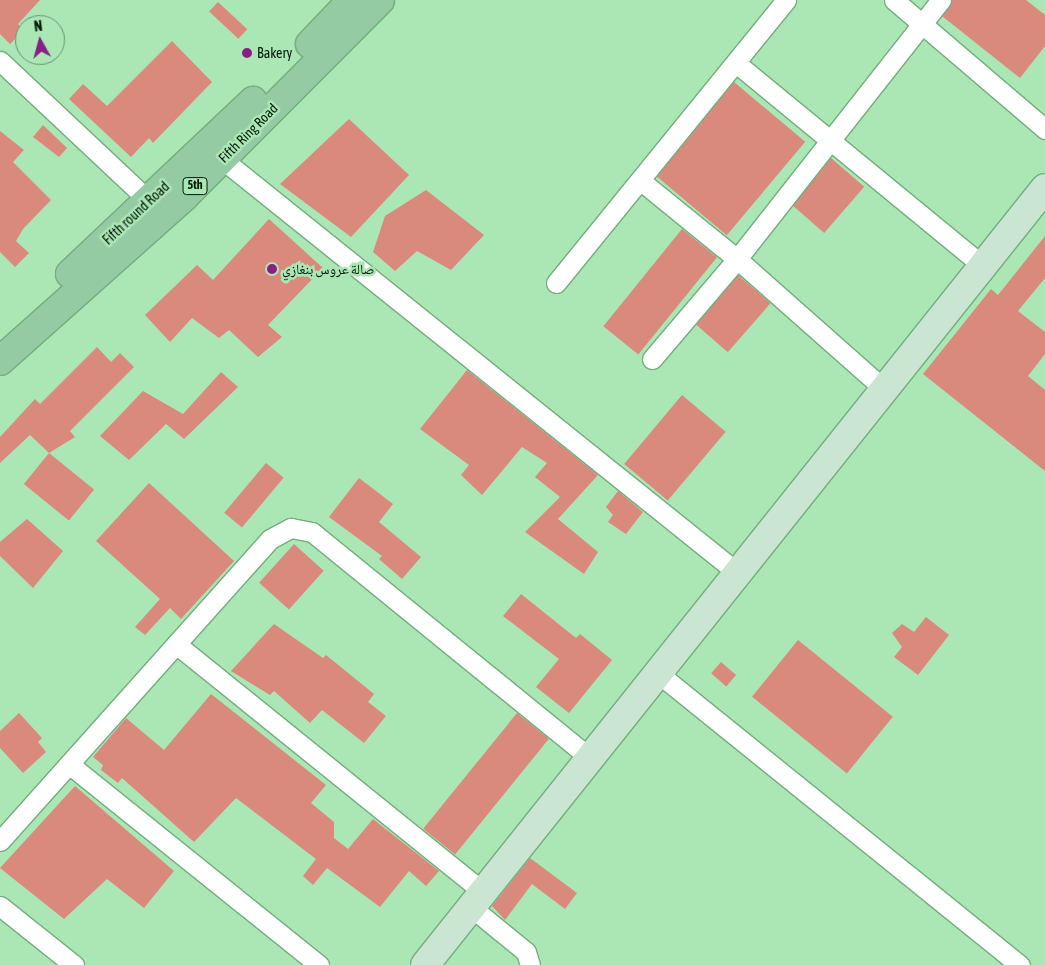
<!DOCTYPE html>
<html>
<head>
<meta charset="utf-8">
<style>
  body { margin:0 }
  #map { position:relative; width:1045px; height:965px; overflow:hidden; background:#abe6b5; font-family:"Asap Condensed","Noto Naskh Arabic",sans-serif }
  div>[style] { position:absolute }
  .building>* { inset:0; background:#da8a7d; transform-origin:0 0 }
  .roads { filter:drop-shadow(1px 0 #74ad7e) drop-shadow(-1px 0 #74ad7e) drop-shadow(0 1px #74ad7e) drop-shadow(0 -1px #74ad7e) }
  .minor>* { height:19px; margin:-9.5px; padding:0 9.5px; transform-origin:9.5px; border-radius:9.5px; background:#fff }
  .secondary>* { height:28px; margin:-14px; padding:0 14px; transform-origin:14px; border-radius:14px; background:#cae5d1 }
  .primary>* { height:28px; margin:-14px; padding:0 14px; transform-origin:14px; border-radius:14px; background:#95cba3 }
  .dots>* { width:14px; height:14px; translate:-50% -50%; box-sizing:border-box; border:2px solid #abe6b5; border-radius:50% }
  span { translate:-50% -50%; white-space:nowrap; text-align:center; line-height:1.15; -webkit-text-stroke:5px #abe6b5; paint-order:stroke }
  .shield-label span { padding:1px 4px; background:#abe6b5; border:1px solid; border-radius:4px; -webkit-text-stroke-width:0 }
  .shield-label { font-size:12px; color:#031908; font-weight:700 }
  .poi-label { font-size:14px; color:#031908 }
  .left { translate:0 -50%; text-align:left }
  .street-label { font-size:14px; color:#031908 }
  .north { position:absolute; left:15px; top:15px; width:50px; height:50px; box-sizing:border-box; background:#abe6b5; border:1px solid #689470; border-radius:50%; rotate:353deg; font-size:14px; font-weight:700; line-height:20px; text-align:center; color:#031908 }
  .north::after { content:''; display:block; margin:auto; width:18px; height:22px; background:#881f85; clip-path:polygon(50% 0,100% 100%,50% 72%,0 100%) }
</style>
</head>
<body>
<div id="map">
  <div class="building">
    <div style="clip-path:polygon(0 0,40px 0,18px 24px,24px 30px,10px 44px,0 34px)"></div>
    <div style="clip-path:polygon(952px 0,1026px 0,1045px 15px,1045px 46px,1020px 78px,942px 16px)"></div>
    <div style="left:218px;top:2px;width:40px;height:13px;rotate:43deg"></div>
    <div style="clip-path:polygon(172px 41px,212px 82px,153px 143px,149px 138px,131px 157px,69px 99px,83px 84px,107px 106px)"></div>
    <div style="left:734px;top:82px;width:93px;height:122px;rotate:40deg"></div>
    <div style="clip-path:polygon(349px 119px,409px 175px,351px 237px,280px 184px)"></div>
    <div style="clip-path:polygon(43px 125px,67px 148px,59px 157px,33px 137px)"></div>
    <div style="clip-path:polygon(0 131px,24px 150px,13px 162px,51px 200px,23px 229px,16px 241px,29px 253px,15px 267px,0 252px)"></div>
    <div style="left:831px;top:158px;width:44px;height:61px;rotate:41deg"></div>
    <div style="clip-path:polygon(426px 190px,484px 235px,451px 270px,417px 251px,395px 271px,373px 252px,385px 216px)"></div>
    <div style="clip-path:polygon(269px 219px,323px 268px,268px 325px,282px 337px,258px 357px,229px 330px,219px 338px,192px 318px,170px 342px,145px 315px,197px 265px,213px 280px)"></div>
    <div style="left:682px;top:229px;width:45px;height:125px;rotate:39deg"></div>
    <div style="clip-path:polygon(1045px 236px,1045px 278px,1018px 311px,1045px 332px,1045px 354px,1028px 376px,1045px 390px,1045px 471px,923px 374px,991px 289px,998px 295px)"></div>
    <div style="left:738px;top:275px;width:43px;height:65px;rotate:41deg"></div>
    <div style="clip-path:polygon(97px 347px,111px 362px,120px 353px,134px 367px,70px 431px,75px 437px,49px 453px,30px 435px,0 463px,0 437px,35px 399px,40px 404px)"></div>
    <div style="clip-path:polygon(467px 370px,598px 475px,558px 519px,598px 552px,584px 574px,525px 532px,560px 497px,535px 477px,547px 463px,522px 447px,482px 495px,461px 475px,469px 465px,420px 429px)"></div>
    <div style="clip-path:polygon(221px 372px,238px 387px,184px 439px,166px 424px,129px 460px,100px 436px,143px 391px,183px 414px)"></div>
    <div style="left:682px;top:395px;width:57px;height:90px;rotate:40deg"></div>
    <div style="left:49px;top:453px;width:58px;height:40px;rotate:39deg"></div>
    <div style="left:266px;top:463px;width:23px;height:65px;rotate:40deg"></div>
    <div style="clip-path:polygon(359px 478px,393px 504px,379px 522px,421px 557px,402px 579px,379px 559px,382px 556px,329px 517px)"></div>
    <div style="clip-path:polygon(149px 483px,234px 561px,181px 619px,170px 608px,145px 635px,135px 627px,160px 599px,96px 541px)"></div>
    <div style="clip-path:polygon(618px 491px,643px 512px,626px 534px,608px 522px,613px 515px,606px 507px)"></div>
    <div style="clip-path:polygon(27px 519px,63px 551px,33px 588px,0 556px,0 542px)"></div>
    <div style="left:294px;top:544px;width:40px;height:52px;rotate:42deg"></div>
    <div style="clip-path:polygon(521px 594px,576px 638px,580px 634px,612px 660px,569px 713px,536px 687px,559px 659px,503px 616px)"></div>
    <div style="clip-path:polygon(926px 617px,949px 635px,918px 675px,894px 657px,902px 647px,892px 633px,902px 624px,914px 632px)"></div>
    <div style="clip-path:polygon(274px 624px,323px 658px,326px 655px,374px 694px,368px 702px,386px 716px,364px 743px,322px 710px,310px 723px,274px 691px,270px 695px,231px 671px)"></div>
    <div style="left:798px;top:640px;width:122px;height:73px;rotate:39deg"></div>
    <div style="left:721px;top:662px;width:20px;height:15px;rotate:41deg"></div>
    <div style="clip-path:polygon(211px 694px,326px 785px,311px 803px,334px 822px,334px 838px,348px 849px,373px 819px,439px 871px,426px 886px,409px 871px,380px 907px,327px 868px,313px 885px,303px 876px,316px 859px,236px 798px,194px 842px,122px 778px,118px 783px,101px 770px,103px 765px,93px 757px,126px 718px,164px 750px)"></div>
    <div style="clip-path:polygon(19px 713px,42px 738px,38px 742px,46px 752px,23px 773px,0 748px,0 731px)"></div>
    <div style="left:517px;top:713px;width:41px;height:149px;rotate:39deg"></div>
    <div style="clip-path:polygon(75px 786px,174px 871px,144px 908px,107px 879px,64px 919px,0 868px)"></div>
    <div style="clip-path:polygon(530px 858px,577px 893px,565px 909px,532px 884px,505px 920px,492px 906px)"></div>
  </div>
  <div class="roads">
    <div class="minor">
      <div style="left:894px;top:0;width:199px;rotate:40.5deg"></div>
      <div style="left:0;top:61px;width:204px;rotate:43.2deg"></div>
      <div style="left:736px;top:63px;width:318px;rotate:39.4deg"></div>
      <div style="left:222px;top:159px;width:663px;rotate:38.75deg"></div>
      <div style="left:641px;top:181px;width:124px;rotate:39.1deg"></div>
      <div style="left:737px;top:259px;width:195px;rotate:41.5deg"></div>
      <div style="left:556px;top:283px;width:365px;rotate:-50.9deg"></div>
      <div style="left:652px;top:359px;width:131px;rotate:-49.6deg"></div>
      <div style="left:737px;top:259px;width:330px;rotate:-51.8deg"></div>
      <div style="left:176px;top:644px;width:395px;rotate:38.9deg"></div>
      <div style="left:659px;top:674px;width:464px;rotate:38.9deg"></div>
      <div style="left:69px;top:764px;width:321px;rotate:38.8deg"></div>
      <div style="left:0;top:841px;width:405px;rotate:-48.2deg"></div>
      <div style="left:270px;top:539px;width:24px;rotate:-28deg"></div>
      <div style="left:291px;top:528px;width:21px;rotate:11deg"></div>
      <div style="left:312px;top:532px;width:358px;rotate:39.1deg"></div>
      <div style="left:0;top:906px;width:95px;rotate:38.6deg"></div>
      <div style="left:471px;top:907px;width:71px;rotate:39.3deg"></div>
      <div style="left:526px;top:952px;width:14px;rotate:73deg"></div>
    </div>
    <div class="secondary">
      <div style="left:425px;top:965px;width:994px;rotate:-51.41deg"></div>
    </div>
    <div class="primary">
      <div style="left:310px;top:44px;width:61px;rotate:-46.3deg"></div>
      <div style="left:70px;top:274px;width:252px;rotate:-43.4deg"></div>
      <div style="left:0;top:361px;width:248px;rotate:-41.7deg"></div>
      <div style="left:185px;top:196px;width:276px;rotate:-45.1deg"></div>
    </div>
  </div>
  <div class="dots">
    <div style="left:247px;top:53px;background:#881f85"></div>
    <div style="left:272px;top:269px;background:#881f85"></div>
  </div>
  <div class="shield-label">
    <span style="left:195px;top:186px">5th</span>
  </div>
  <div class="poi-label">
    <span class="left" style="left:257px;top:53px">Bakery</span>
    <span class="left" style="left:282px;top:269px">صالة عروس بنغازي</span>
  </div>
  <div class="street-label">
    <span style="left:248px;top:133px;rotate:-45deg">Fifth Ring Road</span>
    <span style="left:136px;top:213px;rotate:-43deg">Fifth round Road</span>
  </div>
  <div class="north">N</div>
</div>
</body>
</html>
